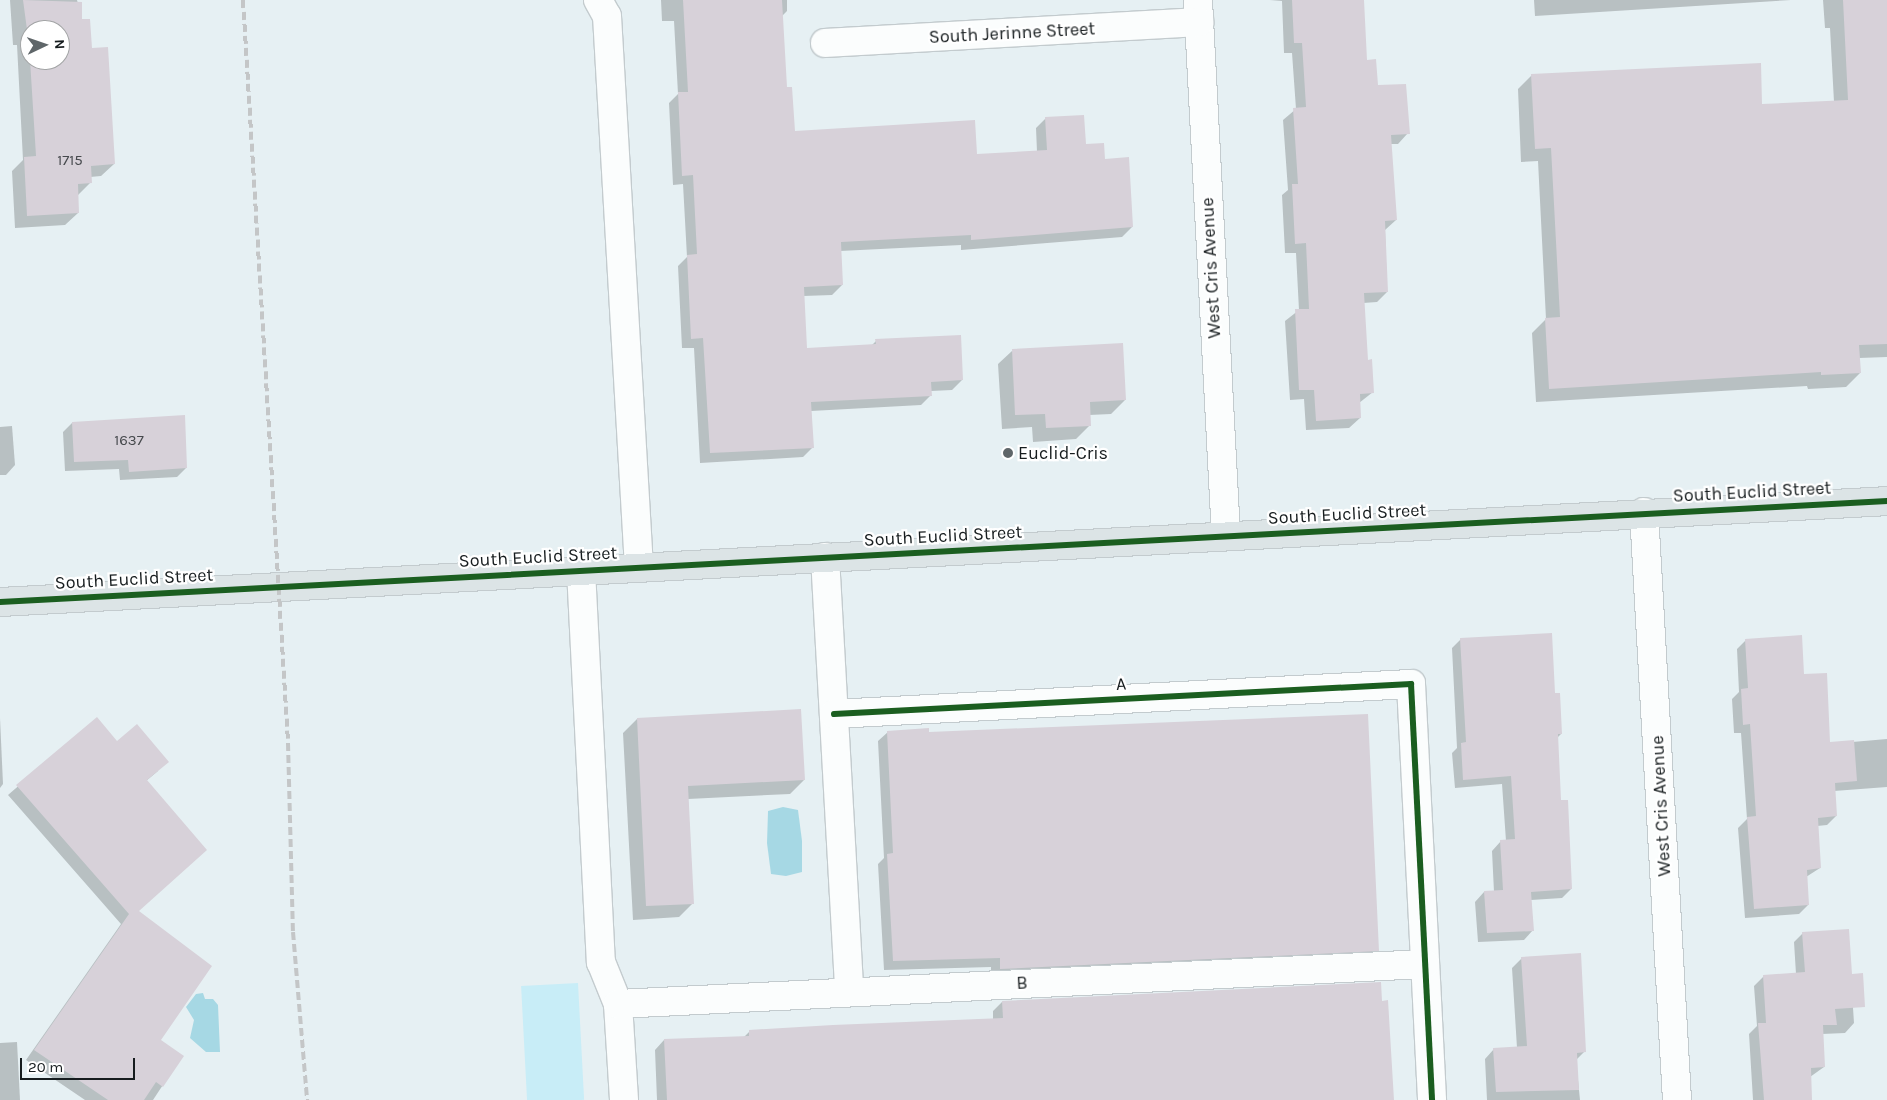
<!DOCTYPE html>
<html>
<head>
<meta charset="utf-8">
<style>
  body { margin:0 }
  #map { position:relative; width:1887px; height:1100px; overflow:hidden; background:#e6f0f3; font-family:Karla,sans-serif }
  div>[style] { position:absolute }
  .green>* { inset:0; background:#c8edf7; transform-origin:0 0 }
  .water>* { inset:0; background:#a6d8e4 }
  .shadow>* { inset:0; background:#0003 }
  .building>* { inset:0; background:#d7d1d9 }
  .roads { filter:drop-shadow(1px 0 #c3cbce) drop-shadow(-1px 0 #c3cbce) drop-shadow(0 1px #c3cbce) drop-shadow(0 -1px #c3cbce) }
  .minor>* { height:28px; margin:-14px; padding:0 14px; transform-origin:14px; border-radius:14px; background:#fbfdfd }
  .primary>* { height:28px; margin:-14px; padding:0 14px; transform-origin:14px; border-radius:14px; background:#dce4e6 }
  .rail>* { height:4px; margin-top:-2px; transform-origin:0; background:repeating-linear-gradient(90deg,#c4c6c7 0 8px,transparent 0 12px) }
  .cycleway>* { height:6px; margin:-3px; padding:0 3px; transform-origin:3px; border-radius:3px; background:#1b5e20 }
  .dots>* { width:14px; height:14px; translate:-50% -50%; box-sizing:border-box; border:2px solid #fff; border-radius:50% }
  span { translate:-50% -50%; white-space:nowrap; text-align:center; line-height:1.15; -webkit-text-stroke:4.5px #fff; paint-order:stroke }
  .number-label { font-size:15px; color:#46494d }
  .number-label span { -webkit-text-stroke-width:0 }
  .street-label { font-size:18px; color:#161c1e }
  .poi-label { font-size:18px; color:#161c1e }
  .left { translate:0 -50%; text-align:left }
  .north { position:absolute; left:20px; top:20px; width:50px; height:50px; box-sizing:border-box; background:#fff; border:1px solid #a2a4a5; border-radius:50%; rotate:87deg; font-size:14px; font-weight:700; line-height:20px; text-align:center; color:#161c1e }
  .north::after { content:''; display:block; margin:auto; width:18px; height:22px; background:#5f6669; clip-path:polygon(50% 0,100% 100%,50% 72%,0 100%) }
  .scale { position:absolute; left:20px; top:1058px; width:115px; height:22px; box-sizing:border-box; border:2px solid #161c1e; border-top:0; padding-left:6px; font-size:15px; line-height:18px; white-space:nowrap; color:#161c1e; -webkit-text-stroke:4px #fff; paint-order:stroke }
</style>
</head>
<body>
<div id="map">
  <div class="green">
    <div style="left:578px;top:983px;width:117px;height:57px;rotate:87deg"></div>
  </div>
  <div class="water">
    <div style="clip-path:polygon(783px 807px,798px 810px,802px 841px,802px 872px,786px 876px,771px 874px,767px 843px,768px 811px)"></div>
    <div style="clip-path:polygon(203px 993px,205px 999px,213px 999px,218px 1005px,220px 1052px,206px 1052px,190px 1038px,194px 1020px,186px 1007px,196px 994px)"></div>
  </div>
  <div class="shadow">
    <div style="clip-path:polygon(evenodd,10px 0,77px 0,90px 49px,114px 164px,101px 176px,90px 177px,90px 183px,78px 195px,78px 213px,65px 225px,15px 228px,12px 171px,23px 160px,17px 45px,13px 45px,10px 0,30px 30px,60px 30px,60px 60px,30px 60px,30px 30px)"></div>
    <div style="clip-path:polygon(661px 0,787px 0,787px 11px,782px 16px,785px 89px,794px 132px,976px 155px,1037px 152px,1036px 128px,1046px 118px,1104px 160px,1132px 227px,1122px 237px,961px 250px,961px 245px,840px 251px,842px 285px,832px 295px,803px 296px,806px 349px,871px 346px,876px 341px,962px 380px,952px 390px,931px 391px,931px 395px,921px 405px,811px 411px,813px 447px,803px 457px,700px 463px,694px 348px,682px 348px,678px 266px,687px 257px,683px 184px,673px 185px,669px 103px,678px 94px,674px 21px,662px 21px)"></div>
    <div style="clip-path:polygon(1270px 0,1363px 0,1366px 61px,1376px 87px,1408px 133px,1398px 144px,1390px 144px,1396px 220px,1385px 230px,1387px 292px,1377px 302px,1363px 303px,1366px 361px,1373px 392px,1359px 403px,1360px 418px,1349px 428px,1306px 430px,1304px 399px,1290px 400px,1285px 321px,1299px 310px,1296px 253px,1285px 253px,1282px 195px,1288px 190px,1283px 120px,1296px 109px,1292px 53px,1284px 53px,1282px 1px)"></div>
    <div style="clip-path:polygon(1534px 0,1791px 0,1535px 16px)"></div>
    <div style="clip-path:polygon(1823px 0,1887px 0,1887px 357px,1859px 358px,1860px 373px,1846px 387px,1808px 389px,1807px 386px,1536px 402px,1532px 333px,1546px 319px,1538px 161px,1521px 162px,1518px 89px,1532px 75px,1761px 105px,1834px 102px,1830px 28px,1825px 28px)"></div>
    <div style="clip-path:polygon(1012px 351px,1125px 400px,1111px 414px,1089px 415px,1090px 425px,1076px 439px,1033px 442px,1032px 427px,1002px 429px,998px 364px)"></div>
    <div style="clip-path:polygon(72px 423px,186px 468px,177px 477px,120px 480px,119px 469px,65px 471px,63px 432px)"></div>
    <div style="clip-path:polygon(12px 426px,15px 465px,6px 475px,0 475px,0 427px)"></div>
    <div style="clip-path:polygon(1461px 639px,1554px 694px,1561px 734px,1557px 738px,1560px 801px,1571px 889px,1562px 898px,1531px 900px,1533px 930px,1524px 940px,1478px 942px,1475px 902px,1484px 892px,1494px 892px,1492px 851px,1501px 841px,1506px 841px,1502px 784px,1455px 788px,1452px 753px,1457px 748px,1452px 648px)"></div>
    <div style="clip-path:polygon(1746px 640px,1802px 675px,1829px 744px,1887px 739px,1887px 787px,1834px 791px,1836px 816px,1827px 825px,1817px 826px,1820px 868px,1806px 877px,1808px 905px,1799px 914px,1745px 918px,1738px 828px,1747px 819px,1741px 733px,1734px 733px,1732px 699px,1739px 692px,1737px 649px)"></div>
    <div style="clip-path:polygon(0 718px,3px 784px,0 788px)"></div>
    <div style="clip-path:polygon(96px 719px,117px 743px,158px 771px,146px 781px,138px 911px,160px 1040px,182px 1056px,153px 1100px,85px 1100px,26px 1060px,121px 924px,8px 795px)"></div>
    <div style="clip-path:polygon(637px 719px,804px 780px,790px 794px,688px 799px,693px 903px,679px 917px,633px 920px,623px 733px)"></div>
    <div style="clip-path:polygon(888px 732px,928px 733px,1378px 950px,1369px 960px,991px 978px,991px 967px,884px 970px,878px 864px,884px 858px,878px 741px)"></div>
    <div style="clip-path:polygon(1848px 931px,1854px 1023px,1845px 1033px,1822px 1034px,1824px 1067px,1810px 1077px,1811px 1100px,1753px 1100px,1749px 1034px,1757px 1026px,1754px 986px,1764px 976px,1796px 974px,1794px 942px,1803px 933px)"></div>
    <div style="clip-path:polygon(1522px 958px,1585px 1051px,1576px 1060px,1580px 1100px,1487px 1100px,1485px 1059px,1494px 1049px,1517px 1048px,1512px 968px)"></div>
    <div style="clip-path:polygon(1002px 1002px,1391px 1100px,657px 1100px,655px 1050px,664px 1040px,744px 1037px,750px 1031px,993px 1019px,993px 1011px)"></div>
    <div style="clip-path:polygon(17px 1042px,20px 1100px,0 1100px,0 1043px)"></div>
  </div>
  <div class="building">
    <div style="clip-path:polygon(23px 0,82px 2px,82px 19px,90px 19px,92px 48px,108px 47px,115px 164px,91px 166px,92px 183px,78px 184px,79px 213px,27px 216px,24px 157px,36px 156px,30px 60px,60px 60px,60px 30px,30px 30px,30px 52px)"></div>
    <div style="clip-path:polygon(683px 0,782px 0,787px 87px,792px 87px,795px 131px,975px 120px,977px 154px,1047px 150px,1045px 117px,1084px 115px,1086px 144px,1104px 143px,1105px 159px,1129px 157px,1133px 227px,971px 240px,971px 235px,841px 242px,843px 285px,804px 287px,807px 348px,876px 344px,875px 339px,961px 335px,963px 380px,931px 382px,932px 396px,811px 402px,814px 448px,710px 453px,703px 338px,691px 339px,687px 255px,697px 254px,693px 175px,682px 176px,678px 92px,688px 92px)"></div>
    <div style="clip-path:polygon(1292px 0,1364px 0,1367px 60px,1376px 59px,1378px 85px,1406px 84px,1410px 134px,1391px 135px,1397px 220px,1385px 221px,1388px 292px,1364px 293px,1368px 360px,1372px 359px,1374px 393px,1360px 394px,1361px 418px,1316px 421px,1314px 390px,1299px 390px,1295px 309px,1309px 309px,1306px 243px,1295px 244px,1292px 184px,1298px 184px,1293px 108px,1306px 107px,1302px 43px,1294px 43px)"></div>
    <div style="clip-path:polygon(1843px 0,1887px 0,1887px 344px,1859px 345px,1861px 373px,1821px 375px,1821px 372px,1549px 389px,1545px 318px,1560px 317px,1551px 148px,1535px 149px,1531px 74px,1761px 63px,1762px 104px,1848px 100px)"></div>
    <div style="clip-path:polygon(1123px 343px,1126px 400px,1090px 402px,1091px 426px,1046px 428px,1045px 414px,1015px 415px,1012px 349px)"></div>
    <div style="clip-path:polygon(185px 415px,187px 468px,129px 472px,128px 460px,74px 462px,72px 422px)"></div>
    <div style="clip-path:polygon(1552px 633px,1555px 693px,1560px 693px,1562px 734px,1558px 734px,1561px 800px,1568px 800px,1572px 889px,1531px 892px,1534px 931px,1487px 933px,1484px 891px,1503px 890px,1500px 840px,1515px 839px,1511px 776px,1463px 780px,1461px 743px,1466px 742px,1460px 638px)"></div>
    <div style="clip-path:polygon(1802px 635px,1804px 674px,1827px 673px,1830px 742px,1854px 740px,1857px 781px,1835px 783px,1837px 816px,1818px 818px,1821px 868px,1807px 870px,1809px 905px,1754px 909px,1747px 817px,1756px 816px,1750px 724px,1743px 725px,1741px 689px,1748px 688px,1745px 639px)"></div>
    <div style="clip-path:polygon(801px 709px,805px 780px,688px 786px,694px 904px,646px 906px,637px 718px)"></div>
    <div style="clip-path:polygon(1368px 714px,1379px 951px,1000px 969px,1000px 958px,893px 961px,887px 854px,893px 853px,887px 731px,929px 728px,929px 732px)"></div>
    <div style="clip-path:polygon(97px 717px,117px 741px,137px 724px,169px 762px,147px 780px,207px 850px,139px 911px,212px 966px,161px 1040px,184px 1056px,163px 1087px,156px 1082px,144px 1100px,108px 1100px,34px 1050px,129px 914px,16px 785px)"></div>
    <div style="clip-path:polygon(1849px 929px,1852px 974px,1863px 973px,1865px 1007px,1835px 1009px,1837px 1025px,1823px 1025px,1825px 1067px,1811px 1068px,1812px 1100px,1764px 1100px,1758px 1023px,1766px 1023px,1763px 975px,1805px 972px,1802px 932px)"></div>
    <div style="clip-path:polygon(1581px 953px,1586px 1052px,1577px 1053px,1579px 1090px,1496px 1092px,1493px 1048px,1527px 1046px,1521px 957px)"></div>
    <div style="clip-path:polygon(1381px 982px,1382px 1001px,1388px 1000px,1394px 1100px,667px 1100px,664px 1039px,749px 1036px,749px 1030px,833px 1025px,1003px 1018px,1002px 1001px)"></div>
  </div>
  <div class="roads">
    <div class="minor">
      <div style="left:598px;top:0;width:18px;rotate:61deg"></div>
      <div style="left:607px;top:16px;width:552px;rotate:86.68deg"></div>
      <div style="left:1198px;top:0;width:537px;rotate:87.01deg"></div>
      <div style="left:825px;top:43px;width:375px;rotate:-3.2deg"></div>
      <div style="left:1644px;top:512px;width:589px;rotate:86.79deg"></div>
      <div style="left:825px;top:557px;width:435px;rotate:86.8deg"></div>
      <div style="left:581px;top:570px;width:393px;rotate:87.1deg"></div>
      <div style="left:601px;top:962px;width:45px;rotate:68deg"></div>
      <div style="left:618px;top:1004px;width:96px;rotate:86.4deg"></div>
      <div style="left:834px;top:714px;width:578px;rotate:-2.98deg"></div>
      <div style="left:1411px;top:684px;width:417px;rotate:87.1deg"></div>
      <div style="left:618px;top:1004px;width:808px;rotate:-2.84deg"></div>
    </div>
    <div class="primary">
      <div style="left:0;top:602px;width:1890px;rotate:-3.06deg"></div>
    </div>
  </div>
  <div class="rail">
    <div style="left:243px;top:0;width:744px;rotate:86.53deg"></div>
    <div style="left:288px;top:743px;width:189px;rotate:88.5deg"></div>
    <div style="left:293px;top:932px;width:169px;rotate:85.2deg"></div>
  </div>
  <div class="cycleway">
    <div style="left:0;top:602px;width:1890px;rotate:-3.06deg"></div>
    <div style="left:834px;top:714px;width:578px;rotate:-2.98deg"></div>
    <div style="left:1411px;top:684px;width:417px;rotate:87.1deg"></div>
  </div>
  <div class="dots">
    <div style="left:1008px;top:453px;background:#5f6669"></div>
  </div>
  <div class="number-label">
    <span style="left:70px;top:161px">1715</span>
    <span style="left:129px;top:441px">1637</span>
  </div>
  <div class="street-label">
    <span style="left:1012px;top:33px;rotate:-3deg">South Jerinne Street</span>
    <span style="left:1211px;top:268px;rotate:-93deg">West Cris Avenue</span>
    <span style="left:1752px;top:492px;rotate:-3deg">South Euclid Street</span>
    <span style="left:1347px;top:514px;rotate:-3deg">South Euclid Street</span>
    <span style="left:943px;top:536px;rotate:-3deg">South Euclid Street</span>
    <span style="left:538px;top:557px;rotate:-3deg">South Euclid Street</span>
    <span style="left:134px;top:579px;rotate:-3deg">South Euclid Street</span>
    <span style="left:1121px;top:684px;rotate:-3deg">A</span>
    <span style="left:1661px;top:806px;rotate:-93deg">West Cris Avenue</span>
    <span style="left:1022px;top:983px;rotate:-3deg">B</span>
  </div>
  <div class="poi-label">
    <span class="left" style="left:1018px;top:453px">Euclid-Cris</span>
  </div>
  <div class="north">N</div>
  <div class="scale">20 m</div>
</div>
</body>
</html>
